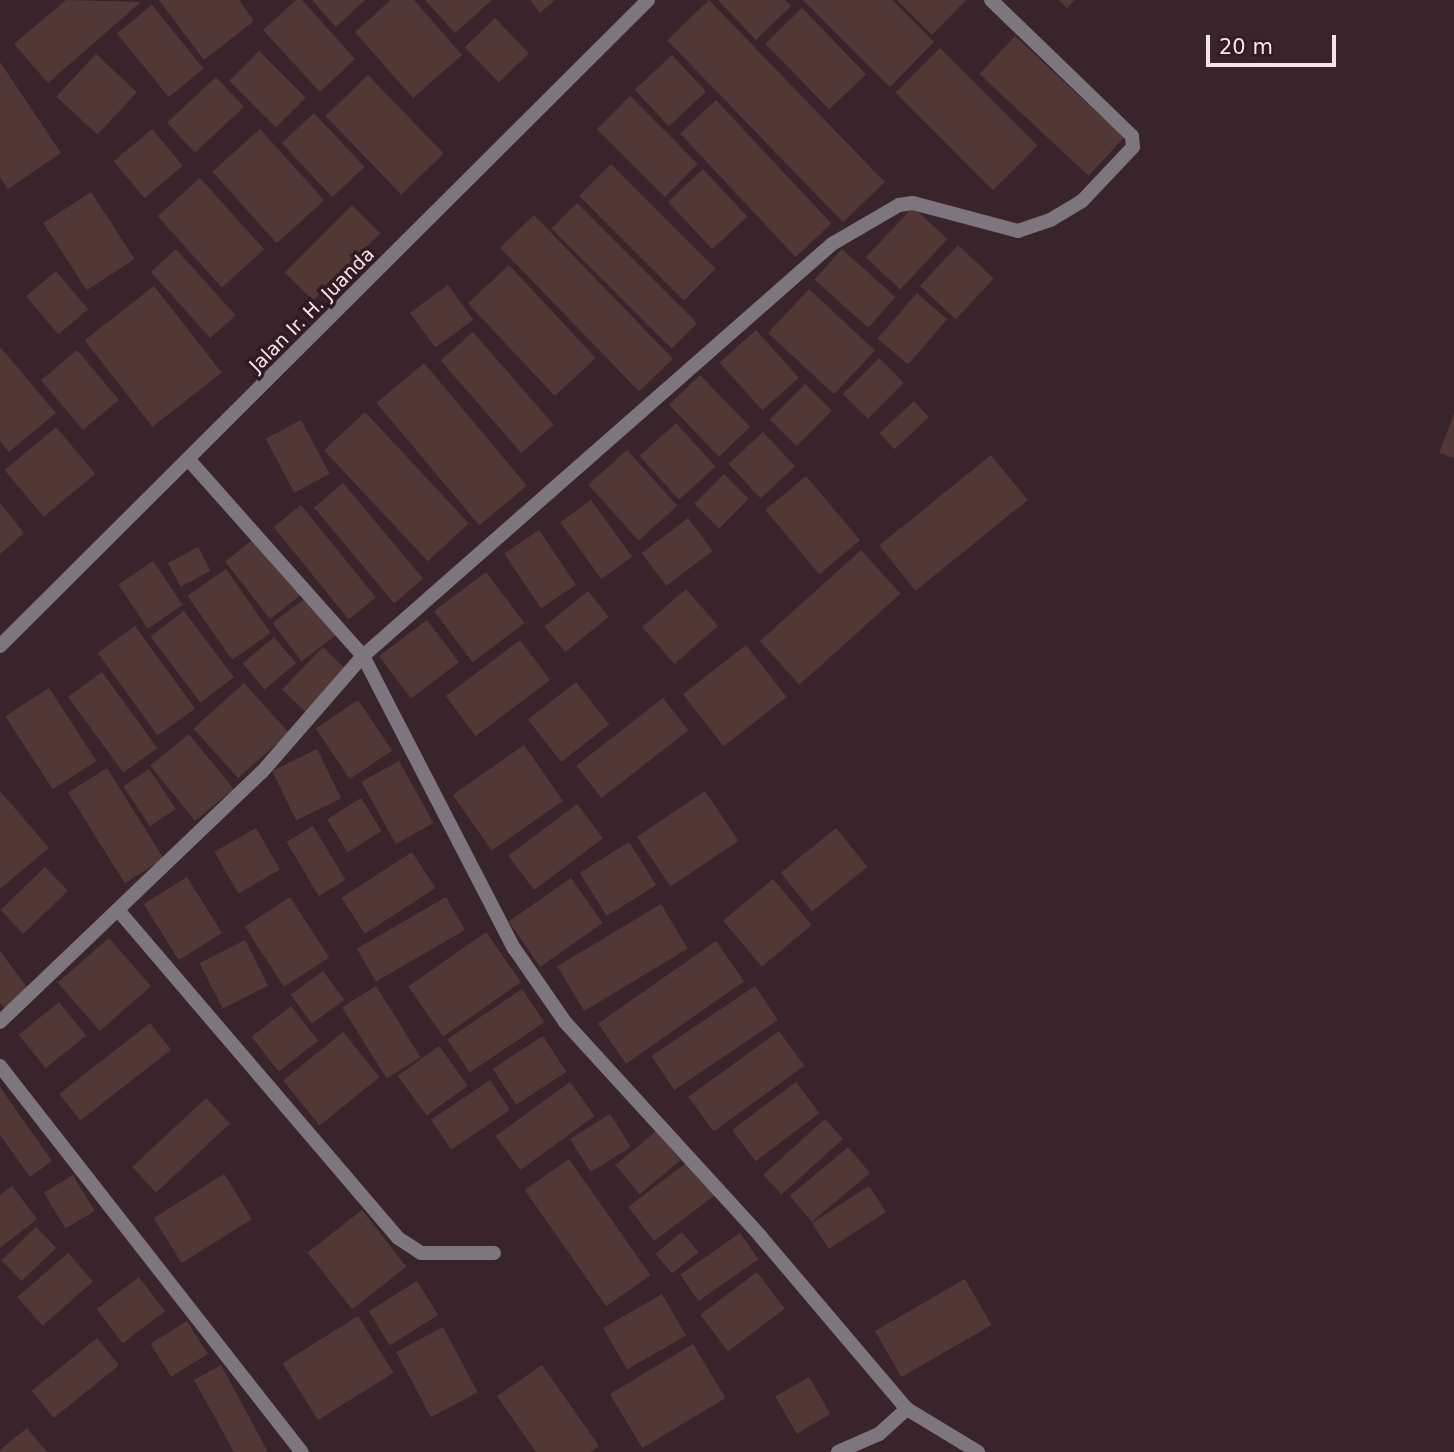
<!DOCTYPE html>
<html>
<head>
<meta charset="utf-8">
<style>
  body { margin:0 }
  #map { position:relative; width:1454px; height:1452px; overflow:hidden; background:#3a242c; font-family:"DejaVu Sans",sans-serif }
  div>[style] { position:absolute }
  .building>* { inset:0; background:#513836; transform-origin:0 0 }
  .minor>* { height:14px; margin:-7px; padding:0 7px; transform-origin:7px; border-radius:7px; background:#7e767e }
  .tertiary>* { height:14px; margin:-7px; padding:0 7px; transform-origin:7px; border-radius:7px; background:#7e767e }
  span { translate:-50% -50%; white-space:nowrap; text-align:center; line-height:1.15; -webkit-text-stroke:7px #301b23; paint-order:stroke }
  .street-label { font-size:19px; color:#f4e5ea }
  .scale { position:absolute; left:1206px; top:35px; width:130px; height:32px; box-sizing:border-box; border:4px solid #f4e5ea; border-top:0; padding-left:9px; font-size:21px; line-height:24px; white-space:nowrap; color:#f4e5ea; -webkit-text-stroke:5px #301b23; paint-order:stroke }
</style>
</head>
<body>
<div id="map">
  <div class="building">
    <div style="clip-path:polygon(66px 0,141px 2px,48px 83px,14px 44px)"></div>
    <div style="clip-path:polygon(159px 0,239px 0,254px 21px,204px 60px)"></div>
    <div style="clip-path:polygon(296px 0,302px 0,355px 59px,320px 92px,263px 30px)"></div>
    <div style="clip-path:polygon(312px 0,365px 0,336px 27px)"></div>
    <div style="clip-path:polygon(391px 0,414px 0,462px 55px,413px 98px,355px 32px)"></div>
    <div style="clip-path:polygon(425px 0,492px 0,455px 33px)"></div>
    <div style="clip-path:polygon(530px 0,555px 0,540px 13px)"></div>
    <div style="left:709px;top:0;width:253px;height:58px;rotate:46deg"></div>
    <div style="clip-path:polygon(718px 0,785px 0,791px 6px,756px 40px)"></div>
    <div style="clip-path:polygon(803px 0,892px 0,934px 42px,890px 87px)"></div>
    <div style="clip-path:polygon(897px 0,966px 0,932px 35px)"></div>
    <div style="clip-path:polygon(1058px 0,1075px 0,1067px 8px)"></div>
    <div style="left:152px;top:5px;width:82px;height:45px;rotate:51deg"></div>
    <div style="left:802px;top:8px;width:92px;height:51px;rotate:46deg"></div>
    <div style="left:495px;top:18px;width:49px;height:42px;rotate:46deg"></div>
    <div style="left:1015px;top:36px;width:149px;height:52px;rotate:43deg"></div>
    <div style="left:940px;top:48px;width:138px;height:63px;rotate:45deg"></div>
    <div style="left:259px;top:51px;width:66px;height:42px;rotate:45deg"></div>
    <div style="left:96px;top:54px;width:56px;height:58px;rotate:43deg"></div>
    <div style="left:672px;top:55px;width:50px;height:51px;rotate:47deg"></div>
    <div style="clip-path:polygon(0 62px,61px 153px,8px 189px,0 177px)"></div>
    <div style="left:368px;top:75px;width:109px;height:59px;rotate:46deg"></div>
    <div style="left:216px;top:77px;width:41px;height:67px;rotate:47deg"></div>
    <div style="left:630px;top:96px;width:96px;height:47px;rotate:45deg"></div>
    <div style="left:716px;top:100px;width:169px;height:49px;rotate:47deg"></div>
    <div style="left:314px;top:113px;width:74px;height:44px;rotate:47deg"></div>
    <div style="left:152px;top:129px;width:48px;height:50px;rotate:50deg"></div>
    <div style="left:260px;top:129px;width:96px;height:64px;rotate:48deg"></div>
    <div style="left:611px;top:164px;width:148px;height:45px;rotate:45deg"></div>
    <div style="left:703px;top:169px;width:65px;height:48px;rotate:47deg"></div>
    <div style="left:200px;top:178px;width:96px;height:57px;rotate:48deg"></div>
    <div style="left:91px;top:192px;width:80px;height:57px;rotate:57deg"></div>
    <div style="left:577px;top:203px;width:170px;height:36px;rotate:45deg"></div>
    <div style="left:352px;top:205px;width:40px;height:95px;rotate:45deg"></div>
    <div style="left:913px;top:207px;width:47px;height:69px;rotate:43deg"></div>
    <div style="left:534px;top:215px;width:200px;height:47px;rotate:46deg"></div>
    <div style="left:958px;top:245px;width:49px;height:56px;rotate:43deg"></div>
    <div style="left:176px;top:249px;width:89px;height:34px;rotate:48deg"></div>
    <div style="left:842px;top:249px;width:72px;height:41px;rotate:42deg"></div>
    <div style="left:509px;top:265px;width:127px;height:56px;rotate:47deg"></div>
    <div style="left:56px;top:271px;width:50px;height:39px;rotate:50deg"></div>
    <div style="left:448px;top:285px;width:43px;height:47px;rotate:54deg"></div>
    <div style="left:154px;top:286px;width:110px;height:88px;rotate:52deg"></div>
    <div style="left:809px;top:289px;width:90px;height:60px;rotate:43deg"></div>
    <div style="left:917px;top:293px;width:40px;height:60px;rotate:41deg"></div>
    <div style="left:756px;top:330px;width:64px;height:49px;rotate:48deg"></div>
    <div style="left:473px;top:332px;width:123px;height:43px;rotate:49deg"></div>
    <div style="clip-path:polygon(0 347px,56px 413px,9px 452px,0 441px)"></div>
    <div style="left:77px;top:350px;width:65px;height:47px;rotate:50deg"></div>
    <div style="left:879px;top:358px;width:35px;height:51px;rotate:45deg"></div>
    <div style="left:424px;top:363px;width:160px;height:62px;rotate:50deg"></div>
    <div style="left:700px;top:375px;width:72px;height:43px;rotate:46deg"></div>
    <div style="left:805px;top:384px;width:38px;height:50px;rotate:45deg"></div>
    <div style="left:914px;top:401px;width:22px;height:47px;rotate:47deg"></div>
    <div style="left:365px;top:412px;width:152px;height:56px;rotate:47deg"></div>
    <div style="clip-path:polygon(1454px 414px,1454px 458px,1439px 453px)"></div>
    <div style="left:301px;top:420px;width:61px;height:40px;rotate:62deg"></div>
    <div style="left:676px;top:423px;width:59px;height:49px;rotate:48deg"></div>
    <div style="left:56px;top:427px;width:61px;height:67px;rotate:50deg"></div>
    <div style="left:763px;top:432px;width:47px;height:47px;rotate:47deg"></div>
    <div style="left:627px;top:450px;width:75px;height:52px;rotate:48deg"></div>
    <div style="left:991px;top:455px;width:58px;height:144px;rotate:51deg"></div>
    <div style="left:724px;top:474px;width:35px;height:42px;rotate:45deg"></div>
    <div style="left:806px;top:476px;width:84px;height:53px;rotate:50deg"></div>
    <div style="left:343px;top:483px;width:125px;height:38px;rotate:50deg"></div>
    <div style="left:591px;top:500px;width:70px;height:38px;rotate:54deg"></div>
    <div style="clip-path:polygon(0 503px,24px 533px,0 554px)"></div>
    <div style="left:301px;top:505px;width:119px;height:35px;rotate:51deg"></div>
    <div style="left:688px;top:518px;width:41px;height:58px;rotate:53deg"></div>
    <div style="left:539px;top:530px;width:66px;height:42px;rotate:56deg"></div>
    <div style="left:255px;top:538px;width:73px;height:38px;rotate:52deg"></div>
    <div style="left:198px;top:547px;width:27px;height:34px;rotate:62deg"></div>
    <div style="left:861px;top:550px;width:59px;height:136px;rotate:48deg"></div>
    <div style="left:153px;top:561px;width:53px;height:42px;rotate:56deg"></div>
    <div style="left:226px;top:569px;width:78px;height:47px;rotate:55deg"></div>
    <div style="left:486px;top:572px;width:64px;height:65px;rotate:53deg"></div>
    <div style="left:686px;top:589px;width:49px;height:58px;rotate:49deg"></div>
    <div style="left:588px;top:591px;width:33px;height:56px;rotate:51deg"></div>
    <div style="left:307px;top:597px;width:48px;height:43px;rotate:53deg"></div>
    <div style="left:184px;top:611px;width:83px;height:42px;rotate:53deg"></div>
    <div style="left:427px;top:620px;width:53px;height:60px;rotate:53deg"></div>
    <div style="left:135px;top:626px;width:102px;height:46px;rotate:54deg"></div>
    <div style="left:274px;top:637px;width:34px;height:41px;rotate:50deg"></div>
    <div style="left:520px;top:640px;width:50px;height:93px;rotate:53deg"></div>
    <div style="left:746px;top:645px;width:66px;height:80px;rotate:52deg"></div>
    <div style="left:323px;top:647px;width:33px;height:59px;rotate:44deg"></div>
    <div style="left:102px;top:672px;width:94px;height:42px;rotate:54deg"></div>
    <div style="left:576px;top:682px;width:54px;height:61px;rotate:52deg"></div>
    <div style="left:244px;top:683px;width:67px;height:68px;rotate:48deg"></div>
    <div style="left:49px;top:688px;width:87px;height:52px;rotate:57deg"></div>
    <div style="left:663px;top:698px;width:41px;height:110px;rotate:52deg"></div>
    <div style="left:358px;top:700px;width:61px;height:51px;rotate:56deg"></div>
    <div style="left:189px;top:734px;width:71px;height:50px;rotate:51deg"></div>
    <div style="left:524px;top:745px;width:68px;height:87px;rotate:55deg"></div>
    <div style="left:317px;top:749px;width:55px;height:50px;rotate:64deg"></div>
    <div style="left:399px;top:761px;width:71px;height:43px;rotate:61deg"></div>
    <div style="left:107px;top:768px;width:107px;height:46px;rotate:58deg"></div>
    <div style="left:149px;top:769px;width:48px;height:31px;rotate:56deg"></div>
    <div style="clip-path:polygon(0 791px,49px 848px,1px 888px,0 887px)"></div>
    <div style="left:705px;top:791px;width:60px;height:82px;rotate:56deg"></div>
    <div style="left:361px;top:798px;width:39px;height:40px;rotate:58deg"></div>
    <div style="left:577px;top:804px;width:43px;height:86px;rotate:53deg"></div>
    <div style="left:313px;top:826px;width:63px;height:31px;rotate:59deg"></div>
    <div style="left:256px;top:828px;width:48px;height:48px;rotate:60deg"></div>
    <div style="left:836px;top:828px;width:50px;height:71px;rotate:51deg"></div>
    <div style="left:629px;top:842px;width:51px;height:58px;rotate:58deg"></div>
    <div style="left:412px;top:852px;width:43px;height:84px;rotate:57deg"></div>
    <div style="left:45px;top:867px;width:33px;height:62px;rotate:46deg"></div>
    <div style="left:187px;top:877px;width:66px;height:51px;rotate:58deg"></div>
    <div style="left:571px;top:878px;width:55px;height:76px;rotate:55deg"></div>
    <div style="left:773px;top:879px;width:60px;height:65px;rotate:50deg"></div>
    <div style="left:290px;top:897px;width:72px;height:54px;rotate:57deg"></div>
    <div style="left:446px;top:897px;width:38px;height:103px;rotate:60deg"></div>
    <div style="left:661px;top:904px;width:52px;height:121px;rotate:59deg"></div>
    <div style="left:486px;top:932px;width:61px;height:95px;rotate:55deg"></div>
    <div style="left:109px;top:938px;width:64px;height:68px;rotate:49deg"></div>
    <div style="left:245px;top:940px;width:51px;height:51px;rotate:63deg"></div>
    <div style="left:716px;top:941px;width:49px;height:144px;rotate:55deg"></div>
    <div style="clip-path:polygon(0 951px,29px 990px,4px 1008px,0 1003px)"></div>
    <div style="left:323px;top:971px;width:36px;height:40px;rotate:54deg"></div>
    <div style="left:376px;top:986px;width:84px;height:40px;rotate:58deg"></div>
    <div style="left:755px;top:986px;width:41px;height:125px;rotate:56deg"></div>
    <div style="left:522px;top:989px;width:40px;height:90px;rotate:56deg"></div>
    <div style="left:59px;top:1002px;width:43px;height:52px;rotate:51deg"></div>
    <div style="left:291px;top:1006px;width:44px;height:50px;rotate:52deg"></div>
    <div style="left:150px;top:1023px;width:34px;height:115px;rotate:52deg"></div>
    <div style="left:779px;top:1031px;width:43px;height:112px;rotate:54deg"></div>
    <div style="left:343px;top:1032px;width:58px;height:77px;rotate:51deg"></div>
    <div style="left:543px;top:1036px;width:43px;height:60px;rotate:57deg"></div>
    <div style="left:439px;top:1046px;width:49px;height:51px;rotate:54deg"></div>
    <div style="left:490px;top:1080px;width:36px;height:71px;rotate:56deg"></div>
    <div style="left:570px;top:1082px;width:42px;height:92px;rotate:54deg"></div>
    <div style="left:796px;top:1082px;width:39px;height:80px;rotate:53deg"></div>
    <div style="clip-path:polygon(0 1087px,52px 1161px,30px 1177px,0 1135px)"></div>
    <div style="left:206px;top:1098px;width:35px;height:101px;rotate:47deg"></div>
    <div style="left:610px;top:1114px;width:39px;height:47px;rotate:58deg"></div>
    <div style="left:825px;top:1119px;width:27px;height:83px;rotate:48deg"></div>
    <div style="left:656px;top:1131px;width:38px;height:53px;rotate:50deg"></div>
    <div style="left:848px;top:1147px;width:34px;height:76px;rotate:50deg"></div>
    <div style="left:569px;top:1159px;width:142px;height:54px;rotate:55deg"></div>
    <div style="left:689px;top:1161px;width:43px;height:76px;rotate:53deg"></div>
    <div style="left:224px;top:1174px;width:53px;height:83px;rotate:58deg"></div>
    <div style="left:73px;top:1175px;width:42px;height:34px;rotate:59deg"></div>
    <div style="clip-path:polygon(12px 1186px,37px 1219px,0 1248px,0 1195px)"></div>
    <div style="left:869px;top:1186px;width:31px;height:68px;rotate:57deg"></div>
    <div style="left:362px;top:1210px;width:72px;height:69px;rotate:52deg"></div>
    <div style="left:36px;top:1227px;width:29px;height:48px;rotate:46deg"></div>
    <div style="left:682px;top:1232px;width:26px;height:34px;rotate:51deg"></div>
    <div style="left:740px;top:1233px;width:32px;height:73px;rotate:55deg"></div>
    <div style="left:68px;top:1253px;width:38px;height:67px;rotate:49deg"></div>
    <div style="left:757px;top:1272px;width:46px;height:71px;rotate:53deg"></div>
    <div style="left:139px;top:1277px;width:43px;height:53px;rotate:53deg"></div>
    <div style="left:965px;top:1279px;width:53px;height:104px;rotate:60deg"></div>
    <div style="left:417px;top:1281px;width:40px;height:57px;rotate:58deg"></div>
    <div style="left:662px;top:1294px;width:48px;height:68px;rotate:60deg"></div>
    <div style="left:358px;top:1316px;width:67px;height:89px;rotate:58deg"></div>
    <div style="left:187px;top:1321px;width:39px;height:43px;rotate:58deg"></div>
    <div style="left:443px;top:1327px;width:74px;height:53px;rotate:62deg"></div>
    <div style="left:97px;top:1338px;width:35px;height:84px;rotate:51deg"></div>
    <div style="left:693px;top:1344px;width:63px;height:97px;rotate:59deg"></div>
    <div style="clip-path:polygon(221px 1365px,268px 1452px,234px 1452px,194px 1380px)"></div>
    <div style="clip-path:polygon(542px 1365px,599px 1446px,591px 1452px,536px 1452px,497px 1396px)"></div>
    <div style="left:809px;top:1377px;width:43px;height:39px;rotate:60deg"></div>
    <div style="clip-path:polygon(27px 1428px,47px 1452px,0 1452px,0 1450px)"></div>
  </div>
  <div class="minor">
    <div style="left:189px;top:460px;width:262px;rotate:48.4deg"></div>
    <div style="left:363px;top:656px;width:329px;rotate:62.7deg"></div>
    <div style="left:514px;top:948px;width:90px;rotate:55.4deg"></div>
    <div style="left:565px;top:1022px;width:291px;rotate:47.6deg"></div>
    <div style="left:761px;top:1237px;width:226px;rotate:49.7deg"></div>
    <div style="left:907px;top:1409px;width:83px;rotate:31.2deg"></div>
    <div style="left:118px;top:910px;width:431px;rotate:49.5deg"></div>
    <div style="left:398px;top:1238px;width:27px;rotate:33deg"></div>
    <div style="left:421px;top:1253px;width:73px"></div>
    <div style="left:0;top:1022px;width:362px;rotate:-43.7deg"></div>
    <div style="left:262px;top:772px;width:154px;rotate:-49deg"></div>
    <div style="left:363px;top:656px;width:624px;rotate:-41.3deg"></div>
    <div style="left:832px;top:244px;width:78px;rotate:-30.2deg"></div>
    <div style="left:899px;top:205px;width:14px;rotate:-8deg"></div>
    <div style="left:913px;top:203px;width:109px;rotate:14.9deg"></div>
    <div style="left:1018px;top:231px;width:36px;rotate:-19deg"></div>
    <div style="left:1052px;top:219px;width:35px;rotate:-31deg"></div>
    <div style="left:1082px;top:201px;width:74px;rotate:-46.6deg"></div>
    <div style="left:1133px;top:147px;width:11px;rotate:-95deg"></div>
    <div style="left:1132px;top:136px;width:196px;rotate:-136deg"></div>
    <div style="left:0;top:1066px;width:490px;rotate:52deg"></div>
    <div style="left:838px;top:1452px;width:45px;rotate:-23.7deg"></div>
    <div style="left:879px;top:1434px;width:38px;rotate:-42deg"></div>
  </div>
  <div class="tertiary">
    <div style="left:0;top:646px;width:915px;rotate:-44.91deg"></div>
  </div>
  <div class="street-label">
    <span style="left:312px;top:310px;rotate:-45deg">Jalan Ir. H. Juanda</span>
  </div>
  <div class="scale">20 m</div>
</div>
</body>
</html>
